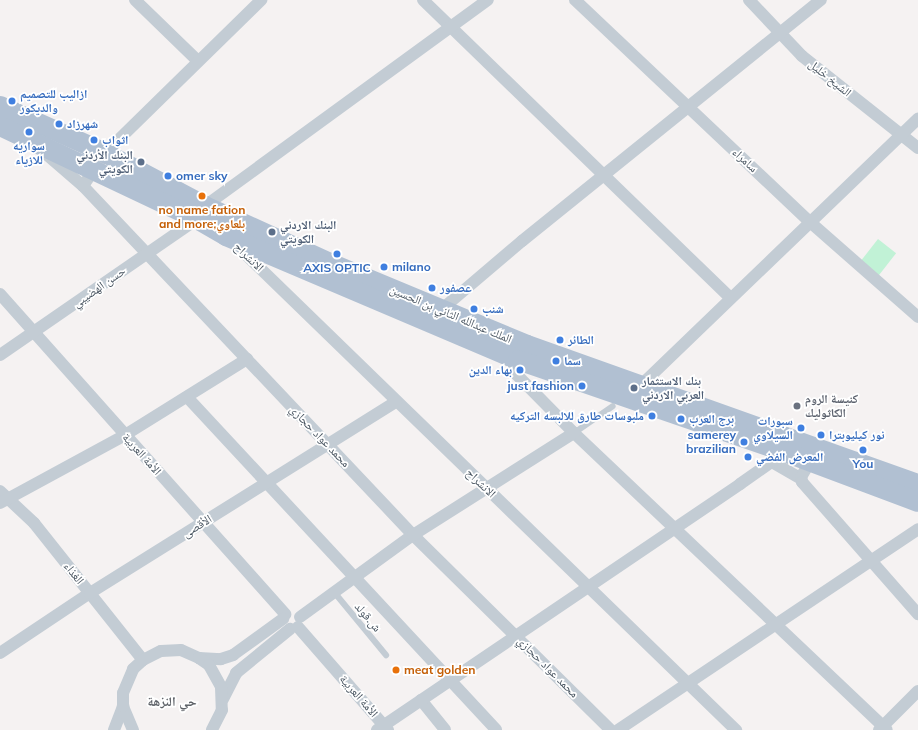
<!DOCTYPE html>
<html>
<head>
<meta charset="utf-8">
<style>
  body { margin:0 }
  #map { position:relative; width:918px; height:730px; overflow:hidden; background:#f5f2f2; font-family:Mulish,"Noto Naskh Arabic",sans-serif }
  div>[style] { position:absolute }
  .green>* { inset:0; background:#c1f2d6; transform-origin:0 0 }
  .service>* { height:6px; margin:-3px; padding:0 3px; transform-origin:3px; border-radius:3px; background:#c3ccd4 }
  .minor>* { height:12px; margin:-6px; padding:0 6px; transform-origin:6px; border-radius:6px; background:#c3ccd4 }
  .primary>* { height:20px; margin:-10px; padding:0 10px; transform-origin:10px; border-radius:10px; background:#b1c0d2 }
  .dots>* { width:11px; height:11px; translate:-50% -50%; box-sizing:border-box; border:2px solid #fff; border-radius:50% }
  span { translate:-50% -50%; white-space:nowrap; text-align:center; line-height:1.15; -webkit-text-stroke:3.5px #fff; paint-order:stroke }
  .street-label { font-size:12px; color:#495561 }
  .shop-label { font-size:12px; color:#366cbe; font-weight:700 }
  .left { translate:0 -50%; text-align:left }
  .right { translate:-100% -50%; text-align:right }
  .service-label { font-size:12px; color:#4e5e75; font-weight:700 }
  .food-label { font-size:12px; color:#c56008; font-weight:700 }
  .worship-label { font-size:12px; color:#5b616d; font-weight:700 }
  .neighbourhood-label { font-size:13px; color:#5e6268; font-weight:700 }
</style>
</head>
<body>
<div id="map">
  <div class="green">
    <div style="left:878px;top:239px;width:23px;height:28px;rotate:38deg"></div>
  </div>
  <div class="service">
    <div style="left:574px;top:433px;width:47px;rotate:-34.7deg"></div>
    <div style="left:334px;top:592px;width:82px;rotate:50.5deg"></div>
  </div>
  <div class="minor">
    <div style="left:135px;top:0;width:86px;rotate:44.1deg"></div>
    <div style="left:423px;top:0;width:427px;rotate:44.1deg"></div>
    <div style="left:575px;top:0;width:323px;rotate:43.4deg"></div>
    <div style="left:810px;top:222px;width:144px;rotate:41.3deg"></div>
    <div style="left:749px;top:0;width:77px;rotate:46.6deg"></div>
    <div style="left:802px;top:56px;width:148px;rotate:38.4deg"></div>
    <div style="left:46px;top:154px;width:49px;rotate:40.9deg"></div>
    <div style="left:83px;top:186px;width:480px;rotate:46.6deg"></div>
    <div style="left:413px;top:535px;width:278px;rotate:44.6deg"></div>
    <div style="left:83px;top:186px;width:40px;rotate:-56deg"></div>
    <div style="left:105px;top:153px;width:219px;rotate:-44.4deg"></div>
    <div style="left:205px;top:206px;width:350px;rotate:-36.1deg"></div>
    <div style="left:236px;top:245px;width:697px;rotate:44.13deg"></div>
    <div style="left:0;top:294px;width:429px;rotate:48.3deg"></div>
    <div style="left:442px;top:309px;width:105px;rotate:-40.4deg"></div>
    <div style="left:522px;top:241px;width:384px;rotate:-38.9deg"></div>
    <div style="left:0;top:355px;width:239px;rotate:-34.6deg"></div>
    <div style="left:518px;top:360px;width:6px;rotate:129deg"></div>
    <div style="left:514px;top:365px;width:8px;rotate:83deg"></div>
    <div style="left:515px;top:373px;width:84px;rotate:45.5deg"></div>
    <div style="left:574px;top:433px;width:431px;rotate:43.5deg"></div>
    <div style="left:637px;top:389px;width:390px;rotate:-43.9deg"></div>
    <div style="left:187px;top:397px;width:454px;rotate:47.1deg"></div>
    <div style="left:772px;top:462px;width:34px;rotate:30deg"></div>
    <div style="left:810px;top:462px;width:17px;rotate:121deg"></div>
    <div style="left:801px;top:477px;width:5px;rotate:79deg"></div>
    <div style="left:802px;top:482px;width:176px;rotate:48.7deg"></div>
    <div style="left:0;top:491px;width:47px;rotate:43.3deg"></div>
    <div style="left:34px;top:523px;width:175px;rotate:51.5deg"></div>
    <div style="left:0;top:503px;width:142px;rotate:-28.5deg"></div>
    <div style="left:125px;top:435px;width:144px;rotate:-31.9deg"></div>
    <div style="left:300px;top:617px;width:140px;rotate:-36deg"></div>
    <div style="left:413px;top:535px;width:191px;rotate:-32.4deg"></div>
    <div style="left:298px;top:627px;width:137px;rotate:48.9deg"></div>
    <div style="left:0;top:653px;width:108px;rotate:-33.7deg"></div>
    <div style="left:90px;top:593px;width:361px;rotate:-32deg"></div>
    <div style="left:199px;top:658px;width:22px;rotate:3deg"></div>
    <div style="left:221px;top:659px;width:13px;rotate:-18deg"></div>
    <div style="left:233px;top:655px;width:62px;rotate:-35.8deg"></div>
    <div style="left:223px;top:699px;width:29px;rotate:-63deg"></div>
    <div style="left:236px;top:673px;width:70px;rotate:-39.2deg"></div>
    <div style="left:421px;top:700px;width:38px;rotate:51deg"></div>
    <div style="left:114px;top:730px;width:26px;rotate:-69deg"></div>
    <div style="left:133px;top:730px;width:26px;rotate:-113deg"></div>
    <div style="left:123px;top:706px;width:13px;rotate:-90deg"></div>
    <div style="left:123px;top:693px;width:26px;rotate:-67deg"></div>
    <div style="left:133px;top:669px;width:13px;rotate:-42deg"></div>
    <div style="left:143px;top:660px;width:20px;rotate:-27deg"></div>
    <div style="left:161px;top:651px;width:20px;rotate:-3deg"></div>
    <div style="left:181px;top:650px;width:20px;rotate:24deg"></div>
    <div style="left:199px;top:658px;width:12px;rotate:35deg"></div>
    <div style="left:209px;top:665px;width:25px;rotate:61deg"></div>
    <div style="left:221px;top:687px;width:23px;rotate:88deg"></div>
    <div style="left:222px;top:710px;width:22px;rotate:117deg"></div>
    <div style="left:377px;top:730px;width:439px;rotate:-34.1deg"></div>
    <div style="left:740px;top:484px;width:39px;rotate:-35deg"></div>
    <div style="left:772px;top:462px;width:14px;rotate:-60deg"></div>
    <div style="left:618px;top:730px;width:361px;rotate:-33.8deg"></div>
    <div style="left:879px;top:730px;width:55px;rotate:-45deg"></div>
  </div>
  <div class="primary">
    <div style="left:0;top:106px;width:115px;rotate:24.1deg"></div>
    <div style="left:105px;top:153px;width:113px;rotate:27.9deg"></div>
    <div style="left:205px;top:206px;width:137px;rotate:24.5deg"></div>
    <div style="left:330px;top:263px;width:213px;rotate:22.6deg"></div>
    <div style="left:527px;top:345px;width:415px;rotate:19.6deg"></div>
    <div style="left:0;top:126px;width:218px;rotate:25.3deg"></div>
    <div style="left:197px;top:219px;width:34px;rotate:30deg"></div>
    <div style="left:226px;top:236px;width:317px;rotate:23deg"></div>
    <div style="left:518px;top:360px;width:276px;rotate:19deg"></div>
    <div style="left:779px;top:450px;width:148px;rotate:20.5deg"></div>
  </div>
  <div class="dots">
    <div style="left:12px;top:101px;background:#3f7fe0"></div>
    <div style="left:59px;top:124px;background:#3f7fe0"></div>
    <div style="left:29px;top:132px;background:#3f7fe0"></div>
    <div style="left:94px;top:140px;background:#3f7fe0"></div>
    <div style="left:141px;top:162px;background:#5c6f8a"></div>
    <div style="left:168px;top:176px;background:#3f7fe0"></div>
    <div style="left:202px;top:196px;background:#e8710a"></div>
    <div style="left:272px;top:232px;background:#5c6f8a"></div>
    <div style="left:337px;top:254px;background:#3f7fe0"></div>
    <div style="left:384px;top:267px;background:#3f7fe0"></div>
    <div style="left:432px;top:288px;background:#3f7fe0"></div>
    <div style="left:474px;top:309px;background:#3f7fe0"></div>
    <div style="left:560px;top:340px;background:#3f7fe0"></div>
    <div style="left:556px;top:361px;background:#3f7fe0"></div>
    <div style="left:520px;top:370px;background:#3f7fe0"></div>
    <div style="left:582px;top:386px;background:#3f7fe0"></div>
    <div style="left:634px;top:388px;background:#5c6f8a"></div>
    <div style="left:797px;top:406px;background:#6b7280"></div>
    <div style="left:652px;top:416px;background:#3f7fe0"></div>
    <div style="left:681px;top:419px;background:#3f7fe0"></div>
    <div style="left:801px;top:428px;background:#3f7fe0"></div>
    <div style="left:821px;top:435px;background:#3f7fe0"></div>
    <div style="left:744px;top:442px;background:#3f7fe0"></div>
    <div style="left:863px;top:450px;background:#3f7fe0"></div>
    <div style="left:748px;top:457px;background:#3f7fe0"></div>
    <div style="left:396px;top:670px;background:#e8710a"></div>
  </div>
  <div class="street-label">
    <span style="left:830px;top:78px;rotate:39deg">الشيخ خليل</span>
    <span style="left:745px;top:160px;rotate:43deg">سامراء</span>
    <span style="left:249px;top:257px;rotate:44deg">الانشراح</span>
    <span style="left:99px;top:287px;rotate:-35deg">حسن الهضيبي</span>
    <span style="left:451px;top:314px;rotate:23deg">الملك عبدالله الثاني بن الحسين</span>
    <span style="left:320px;top:436px;rotate:46deg">محمد عواد حجازي</span>
    <span style="left:142px;top:454px;rotate:48deg">الأمة العربية</span>
    <span style="left:481px;top:483px;rotate:44deg">الانشراح</span>
    <span style="left:197px;top:526px;rotate:-32deg">الأقصى</span>
    <span style="left:74px;top:573px;rotate:52deg">الغذاء</span>
    <span style="left:368px;top:617px;rotate:50deg">ش.قولد</span>
    <span style="left:548px;top:667px;rotate:45deg">محمد عواد حجازي</span>
    <span style="left:359px;top:696px;rotate:49deg">الأمة العربية</span>
  </div>
  <div class="shop-label">
    <span class="left" style="left:20px;top:101px">ازاليب للتصميم<br>والديكور</span>
    <span class="left" style="left:67px;top:124px">شهرزاد</span>
    <span class="left" style="left:102px;top:140px">اثواب</span>
    <span style="left:29px;top:153px">سواريه<br>للازياء</span>
    <span class="left" style="left:176px;top:176px">omer sky</span>
    <span class="left" style="left:392px;top:267px">milano</span>
    <span style="left:337px;top:268px">AXIS OPTIC</span>
    <span class="left" style="left:440px;top:288px">عصفور</span>
    <span class="left" style="left:482px;top:309px">شنب</span>
    <span class="left" style="left:568px;top:340px">الطائر</span>
    <span class="left" style="left:564px;top:361px">سما</span>
    <span class="right" style="left:512px;top:370px">بهاء الدين</span>
    <span class="right" style="left:574px;top:386px">just fashion</span>
    <span class="right" style="left:644px;top:416px">ملبوسات طارق للالبسه التركيه</span>
    <span class="left" style="left:689px;top:419px">برج العرب</span>
    <span class="right" style="left:793px;top:428px">سبورات<br>السيلاوي</span>
    <span class="right" style="left:736px;top:442px">samerey<br>brazilian</span>
    <span class="left" style="left:829px;top:435px">نور كيليوبترا</span>
    <span class="left" style="left:756px;top:457px">المعرض الفضي</span>
    <span style="left:863px;top:464px">You</span>
  </div>
  <div class="service-label">
    <span class="right" style="left:133px;top:162px">البنك الأردني<br>الكويتي</span>
    <span class="left" style="left:280px;top:232px">البنك الاردني<br>الكويتي</span>
    <span class="left" style="left:642px;top:388px">بنك الاستثمار<br>العربي الاردني</span>
  </div>
  <div class="food-label">
    <span style="left:202px;top:217px">no name fation<br>and more;بلعاوي</span>
    <span class="left" style="left:404px;top:670px">meat golden</span>
  </div>
  <div class="worship-label">
    <span class="left" style="left:805px;top:406px">كنيسة الروم<br>الكاثوليك</span>
  </div>
  <div class="neighbourhood-label">
    <span style="left:172px;top:701px">حي النزهة</span>
  </div>
</div>
</body>
</html>
